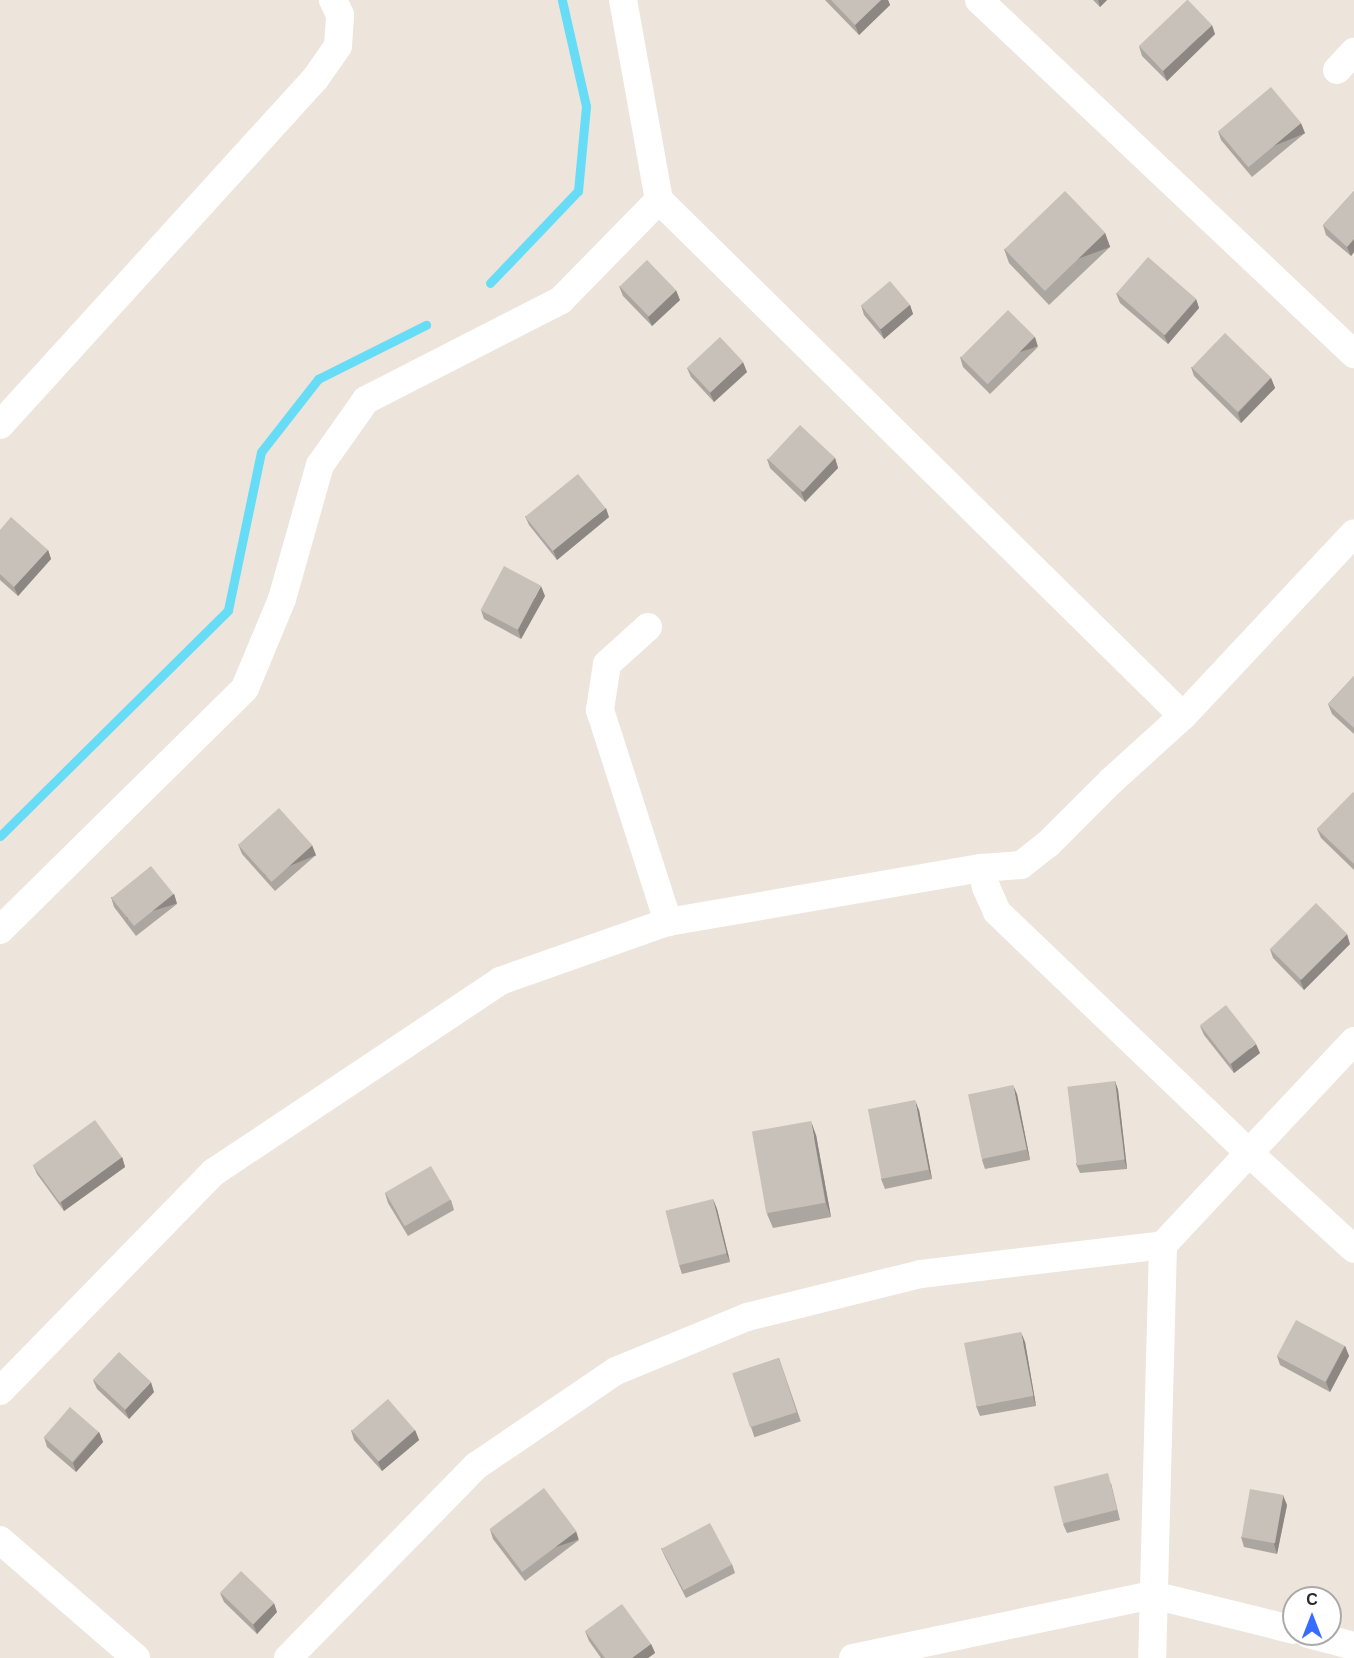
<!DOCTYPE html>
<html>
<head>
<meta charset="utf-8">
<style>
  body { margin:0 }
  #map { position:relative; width:1354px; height:1658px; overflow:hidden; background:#ede4db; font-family:"DM Sans",sans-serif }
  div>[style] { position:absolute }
  .stream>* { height:9px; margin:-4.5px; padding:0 4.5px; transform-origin:4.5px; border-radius:4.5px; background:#67dcf6 }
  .minor>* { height:28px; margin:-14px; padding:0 14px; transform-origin:14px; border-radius:14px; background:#fff }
  .wall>* { inset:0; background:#aca6a0; transform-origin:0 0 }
  .shaded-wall>* { inset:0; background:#8c8782; transform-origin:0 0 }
  .building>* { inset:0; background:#c8c1ba; transform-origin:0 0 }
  span { translate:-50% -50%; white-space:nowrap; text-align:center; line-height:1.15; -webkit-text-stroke:6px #fff; paint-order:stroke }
  .north { position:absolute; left:1282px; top:1586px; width:60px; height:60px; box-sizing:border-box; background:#fff; border:2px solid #aaa; border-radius:50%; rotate:0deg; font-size:16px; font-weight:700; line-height:24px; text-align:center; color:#2a2a2a }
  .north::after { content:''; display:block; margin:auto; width:21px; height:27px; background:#366cff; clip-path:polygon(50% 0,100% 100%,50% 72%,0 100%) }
</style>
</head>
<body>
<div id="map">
  <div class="stream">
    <div style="left:490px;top:283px;width:127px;rotate:-46.3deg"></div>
    <div style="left:578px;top:191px;width:85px;rotate:-84.6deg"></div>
    <div style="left:586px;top:106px;width:109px;rotate:-102.8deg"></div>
    <div style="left:0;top:836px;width:321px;rotate:-44.7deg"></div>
    <div style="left:228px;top:610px;width:161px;rotate:-78.2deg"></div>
    <div style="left:261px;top:452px;width:93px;rotate:-52deg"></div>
    <div style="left:318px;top:379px;width:121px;rotate:-26.6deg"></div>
  </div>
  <div class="minor">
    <div style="left:979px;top:0;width:516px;rotate:43.35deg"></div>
    <div style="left:1337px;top:70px;width:25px;rotate:-47deg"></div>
    <div style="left:659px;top:200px;width:735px;rotate:44.56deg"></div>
    <div style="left:0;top:425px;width:468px;rotate:-47.7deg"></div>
    <div style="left:315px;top:79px;width:40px;rotate:-55.1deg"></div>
    <div style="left:338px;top:46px;width:31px;rotate:-86deg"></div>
    <div style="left:340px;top:15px;width:17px;rotate:-115deg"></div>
    <div style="left:648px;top:627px;width:55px;rotate:137.9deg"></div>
    <div style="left:607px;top:664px;width:47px;rotate:98.7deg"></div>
    <div style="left:600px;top:710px;width:223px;rotate:72.2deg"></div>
    <div style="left:981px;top:868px;width:20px;rotate:75deg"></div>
    <div style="left:986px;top:887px;width:27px;rotate:66deg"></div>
    <div style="left:997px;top:912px;width:349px;rotate:43.7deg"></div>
    <div style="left:1249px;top:1153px;width:126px;rotate:133.1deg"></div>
    <div style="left:1163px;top:1245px;width:413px;rotate:91.5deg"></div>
    <div style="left:0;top:930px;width:344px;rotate:-44.6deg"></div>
    <div style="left:245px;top:688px;width:96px;rotate:-67.4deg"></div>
    <div style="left:282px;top:599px;width:139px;rotate:-74.2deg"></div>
    <div style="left:320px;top:465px;width:80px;rotate:-54.7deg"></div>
    <div style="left:366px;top:400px;width:219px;rotate:-27.1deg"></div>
    <div style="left:561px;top:300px;width:140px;rotate:-45.6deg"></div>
    <div style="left:659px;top:200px;width:203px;rotate:-100.2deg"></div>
    <div style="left:1354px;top:1041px;width:154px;rotate:133.2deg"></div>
    <div style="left:1249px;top:1153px;width:142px;rotate:42.4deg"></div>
    <div style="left:0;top:1391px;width:306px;rotate:-45.7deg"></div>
    <div style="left:214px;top:1172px;width:344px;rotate:-33.7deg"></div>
    <div style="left:500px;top:981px;width:178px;rotate:-19.4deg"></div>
    <div style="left:668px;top:922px;width:318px;rotate:-9.8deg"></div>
    <div style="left:981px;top:868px;width:40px;rotate:-4.3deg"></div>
    <div style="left:1021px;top:865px;width:34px;rotate:-38deg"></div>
    <div style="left:1048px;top:844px;width:89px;rotate:-45deg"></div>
    <div style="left:1111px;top:781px;width:97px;rotate:-42.1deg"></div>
    <div style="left:1183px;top:716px;width:250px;rotate:-46.9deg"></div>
    <div style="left:0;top:1540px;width:180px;rotate:40.9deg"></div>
    <div style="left:1308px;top:1634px;width:48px;rotate:14.6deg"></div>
    <div style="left:288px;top:1658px;width:269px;rotate:-45.6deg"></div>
    <div style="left:476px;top:1466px;width:169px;rotate:-34.2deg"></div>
    <div style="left:616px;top:1371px;width:142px;rotate:-22.4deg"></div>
    <div style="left:747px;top:1317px;width:179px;rotate:-13.9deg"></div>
    <div style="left:921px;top:1274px;width:244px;rotate:-6.8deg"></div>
    <div style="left:853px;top:1658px;width:307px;rotate:-11.9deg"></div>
    <div style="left:1153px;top:1595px;width:145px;rotate:13.9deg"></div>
  </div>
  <div class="wall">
    <div style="clip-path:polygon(825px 0,888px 0,890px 5px,859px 35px)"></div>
    <div style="clip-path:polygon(1093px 0,1107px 0,1100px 7px)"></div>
    <div style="clip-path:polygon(1215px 34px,1167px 81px,1142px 56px,1139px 46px)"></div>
    <div style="clip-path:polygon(1218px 131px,1305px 133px,1252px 177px,1221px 140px)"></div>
    <div style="clip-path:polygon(1354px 191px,1354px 252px,1351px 256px,1326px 235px,1323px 225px)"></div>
    <div style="clip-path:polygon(1105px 233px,1110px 247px,1049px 305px,1009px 263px,1004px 249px)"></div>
    <div style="clip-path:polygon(619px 286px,680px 300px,652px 326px,623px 296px)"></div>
    <div style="clip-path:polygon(1116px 293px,1196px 299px,1199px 308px,1168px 344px,1120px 303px)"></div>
    <div style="clip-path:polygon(861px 305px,910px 305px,913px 314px,884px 339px,864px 315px)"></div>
    <div style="clip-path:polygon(1038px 347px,990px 394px,963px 367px,960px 357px)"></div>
    <div style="clip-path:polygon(1191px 367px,1271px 378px,1275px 388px,1241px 423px,1194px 376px)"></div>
    <div style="clip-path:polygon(687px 368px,747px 372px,714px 402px,691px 377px)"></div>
    <div style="clip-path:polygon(835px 458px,838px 468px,805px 502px,770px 468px,767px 459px)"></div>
    <div style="clip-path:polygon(525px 516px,609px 517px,557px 560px,529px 525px)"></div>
    <div style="clip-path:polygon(0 530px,48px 550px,51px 559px,18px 596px,0 580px)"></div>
    <div style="clip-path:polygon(545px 596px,521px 639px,484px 619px,481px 610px)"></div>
    <div style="clip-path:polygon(1354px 676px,1354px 734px,1332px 714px,1328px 704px)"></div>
    <div style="clip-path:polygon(1354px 793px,1354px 870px,1321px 838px,1317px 829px)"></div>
    <div style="clip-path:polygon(238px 844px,316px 855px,275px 891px,242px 854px)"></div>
    <div style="clip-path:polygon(174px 894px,177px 904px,136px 936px,114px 907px,111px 897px)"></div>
    <div style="clip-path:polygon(1350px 944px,1304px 990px,1273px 958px,1270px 949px)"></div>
    <div style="clip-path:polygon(1200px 1026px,1260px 1053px,1234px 1073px,1204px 1035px)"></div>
    <div style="clip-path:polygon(1115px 1081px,1118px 1090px,1127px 1169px,1080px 1173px,1076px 1164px)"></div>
    <div style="clip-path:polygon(1017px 1094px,1030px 1160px,985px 1169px,982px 1160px)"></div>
    <div style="clip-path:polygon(919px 1110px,932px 1179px,885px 1189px,881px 1179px)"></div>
    <div style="clip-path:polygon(816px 1135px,831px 1217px,773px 1228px,767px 1214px)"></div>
    <div style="clip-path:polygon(122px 1157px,125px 1167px,64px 1211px,37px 1174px,33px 1165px)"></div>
    <div style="clip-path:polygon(385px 1193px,451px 1200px,454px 1210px,408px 1236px,388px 1203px)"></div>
    <div style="clip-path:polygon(713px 1199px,717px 1209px,730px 1262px,682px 1274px,679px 1265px)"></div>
    <div style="clip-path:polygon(1025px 1342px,1036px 1406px,980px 1416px,976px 1406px)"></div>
    <div style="clip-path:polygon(1345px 1346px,1349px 1356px,1330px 1392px,1280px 1365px,1277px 1356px)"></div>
    <div style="left:779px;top:1358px;width:67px;height:49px;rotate:71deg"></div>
    <div style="clip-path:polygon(93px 1380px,154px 1392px,129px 1419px,97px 1389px)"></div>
    <div style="clip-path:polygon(351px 1430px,415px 1430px,419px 1440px,382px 1471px,354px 1440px)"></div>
    <div style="clip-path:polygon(99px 1432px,103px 1442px,76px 1472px,47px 1447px,44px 1437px)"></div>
    <div style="clip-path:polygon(1111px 1483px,1120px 1520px,1067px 1533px,1063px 1524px)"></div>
    <div style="clip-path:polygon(1287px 1505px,1277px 1554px,1244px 1547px,1241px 1537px)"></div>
    <div style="clip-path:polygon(490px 1529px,579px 1540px,525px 1581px,493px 1539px)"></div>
    <div style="clip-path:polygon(661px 1548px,732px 1564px,735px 1573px,686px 1598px,665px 1557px)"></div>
    <div style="clip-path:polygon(220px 1593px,277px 1612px,257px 1634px,224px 1602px)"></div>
    <div style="clip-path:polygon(585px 1631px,651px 1644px,655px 1653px,648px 1658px,601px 1658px,589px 1641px)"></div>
  </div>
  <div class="shaded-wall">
    <div style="clip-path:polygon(881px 0,888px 0,890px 5px,859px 35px,855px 25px)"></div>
    <div style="clip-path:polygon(1098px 0,1107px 0,1100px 7px)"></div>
    <div style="clip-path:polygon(1212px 25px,1215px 34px,1167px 81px,1163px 71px)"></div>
    <div style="left:1301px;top:123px;width:11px;height:69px;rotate:68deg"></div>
    <div style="left:1105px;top:233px;width:15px;height:84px;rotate:70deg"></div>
    <div style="clip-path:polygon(1354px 239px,1354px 252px,1351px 256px,1347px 247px)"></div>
    <div style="clip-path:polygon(676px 290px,680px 300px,652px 326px,648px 317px)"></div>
    <div style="clip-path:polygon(1196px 299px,1199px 308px,1168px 344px,1164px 335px)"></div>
    <div style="clip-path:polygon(910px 305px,913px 314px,884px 339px,880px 329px)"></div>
    <div style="left:1035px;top:337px;width:10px;height:69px;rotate:73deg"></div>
    <div style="clip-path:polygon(743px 362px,747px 372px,714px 402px,710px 393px)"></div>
    <div style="clip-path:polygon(1271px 378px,1275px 388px,1241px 423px,1238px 413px)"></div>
    <div style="clip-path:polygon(835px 458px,838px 468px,805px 502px,801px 492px)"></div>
    <div style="clip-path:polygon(606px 508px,609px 517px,557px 560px,553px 550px)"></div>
    <div style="clip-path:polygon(48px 550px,51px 559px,18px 596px,14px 587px)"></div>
    <div style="clip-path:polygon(541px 586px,545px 596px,521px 639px,518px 630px)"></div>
    <div style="left:312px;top:845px;width:11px;height:55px;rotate:68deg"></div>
    <div style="left:174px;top:894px;width:10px;height:52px;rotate:73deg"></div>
    <div style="clip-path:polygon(1347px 934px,1350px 944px,1304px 990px,1300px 980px)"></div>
    <div style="clip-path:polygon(1256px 1044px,1260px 1053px,1234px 1073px,1231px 1064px)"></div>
    <div style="clip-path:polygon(1115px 1081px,1118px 1090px,1127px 1169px,1124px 1159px)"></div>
    <div style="clip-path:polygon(1013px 1085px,1017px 1094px,1030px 1160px,1027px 1150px)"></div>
    <div style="clip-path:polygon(915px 1100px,919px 1110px,932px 1179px,929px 1170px)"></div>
    <div style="clip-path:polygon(811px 1121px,816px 1135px,831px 1217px,826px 1203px)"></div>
    <div style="clip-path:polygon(122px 1157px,125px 1167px,64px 1211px,61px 1202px)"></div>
    <div style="clip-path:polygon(713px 1199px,717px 1209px,730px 1262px,726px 1253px)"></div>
    <div style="clip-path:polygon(1021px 1332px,1025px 1342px,1036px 1406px,1033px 1396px)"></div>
    <div style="clip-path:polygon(1345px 1346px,1349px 1356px,1330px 1392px,1326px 1382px)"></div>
    <div style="clip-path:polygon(151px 1382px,154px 1392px,129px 1419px,125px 1410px)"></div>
    <div style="clip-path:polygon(415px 1430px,419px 1440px,382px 1471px,378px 1462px)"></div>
    <div style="clip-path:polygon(99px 1432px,103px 1442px,76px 1472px,73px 1463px)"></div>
    <div style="clip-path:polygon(1283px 1495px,1287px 1505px,1277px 1554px,1274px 1544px)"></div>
    <div style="left:576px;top:1531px;width:9px;height:68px;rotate:72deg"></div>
    <div style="clip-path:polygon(274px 1603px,277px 1612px,257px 1634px,253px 1624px)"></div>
    <div style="clip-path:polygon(651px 1644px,655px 1653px,648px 1658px,632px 1658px)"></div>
  </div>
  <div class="building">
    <div style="clip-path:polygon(831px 0,881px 0,855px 25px)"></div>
    <div style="clip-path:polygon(1187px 0,1188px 0,1212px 25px,1163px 71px,1139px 46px)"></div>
    <div style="left:1271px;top:87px;width:47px;height:69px;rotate:50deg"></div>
    <div style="left:1065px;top:191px;width:58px;height:84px;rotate:46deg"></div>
    <div style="clip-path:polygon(1354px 191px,1354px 239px,1347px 247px,1323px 225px)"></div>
    <div style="left:1148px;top:257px;width:64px;height:48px;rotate:41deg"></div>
    <div style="left:647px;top:260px;width:42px;height:38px;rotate:46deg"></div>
    <div style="left:890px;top:281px;width:31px;height:38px;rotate:50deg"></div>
    <div style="left:1008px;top:310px;width:38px;height:67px;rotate:45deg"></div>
    <div style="left:1225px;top:333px;width:64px;height:48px;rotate:44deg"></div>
    <div style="left:720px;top:337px;width:34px;height:45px;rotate:47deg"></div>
    <div style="left:800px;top:425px;width:48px;height:47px;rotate:43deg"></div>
    <div style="left:578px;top:474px;width:44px;height:68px;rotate:51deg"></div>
    <div style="clip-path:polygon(11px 517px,48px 550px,14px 587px,0 574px,0 530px)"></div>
    <div style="left:504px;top:566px;width:42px;height:50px;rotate:28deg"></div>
    <div style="clip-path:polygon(1354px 676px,1354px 728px,1328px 704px)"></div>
    <div style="clip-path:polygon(1353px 792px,1354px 793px,1354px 864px,1317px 829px)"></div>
    <div style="left:279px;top:808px;width:50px;height:55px;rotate:48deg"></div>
    <div style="left:151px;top:866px;width:36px;height:51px;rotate:51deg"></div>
    <div style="left:1316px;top:903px;width:44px;height:65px;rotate:45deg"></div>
    <div style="left:1226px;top:1005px;width:49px;height:33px;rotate:52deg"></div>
    <div style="left:1115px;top:1081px;width:79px;height:48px;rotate:83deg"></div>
    <div style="left:1013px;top:1085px;width:66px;height:46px;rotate:78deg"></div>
    <div style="left:915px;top:1100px;width:71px;height:48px;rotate:79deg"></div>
    <div style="left:95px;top:1120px;width:46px;height:77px;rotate:54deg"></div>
    <div style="left:811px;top:1121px;width:83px;height:60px;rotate:80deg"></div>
    <div style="left:431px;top:1166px;width:39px;height:53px;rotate:60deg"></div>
    <div style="left:713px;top:1199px;width:56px;height:49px;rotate:76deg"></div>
    <div style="left:1296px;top:1320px;width:55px;height:41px;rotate:28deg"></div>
    <div style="left:1021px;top:1332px;width:65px;height:58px;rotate:79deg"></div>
    <div style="left:119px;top:1352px;width:44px;height:38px;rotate:43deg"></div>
    <div style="left:779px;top:1358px;width:57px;height:49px;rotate:72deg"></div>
    <div style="left:388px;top:1399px;width:41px;height:48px;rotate:49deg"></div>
    <div style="left:70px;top:1407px;width:38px;height:40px;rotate:41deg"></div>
    <div style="left:1108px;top:1473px;width:38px;height:56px;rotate:76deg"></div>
    <div style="left:544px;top:1488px;width:54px;height:68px;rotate:53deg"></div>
    <div style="left:1250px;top:1489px;width:34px;height:49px;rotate:10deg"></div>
    <div style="left:710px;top:1523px;width:47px;height:55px;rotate:62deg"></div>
    <div style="left:241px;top:1571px;width:46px;height:30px;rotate:44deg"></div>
    <div style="clip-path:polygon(622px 1604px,651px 1644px,632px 1658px,605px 1658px,585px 1631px)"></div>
  </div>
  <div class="north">С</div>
</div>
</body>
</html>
